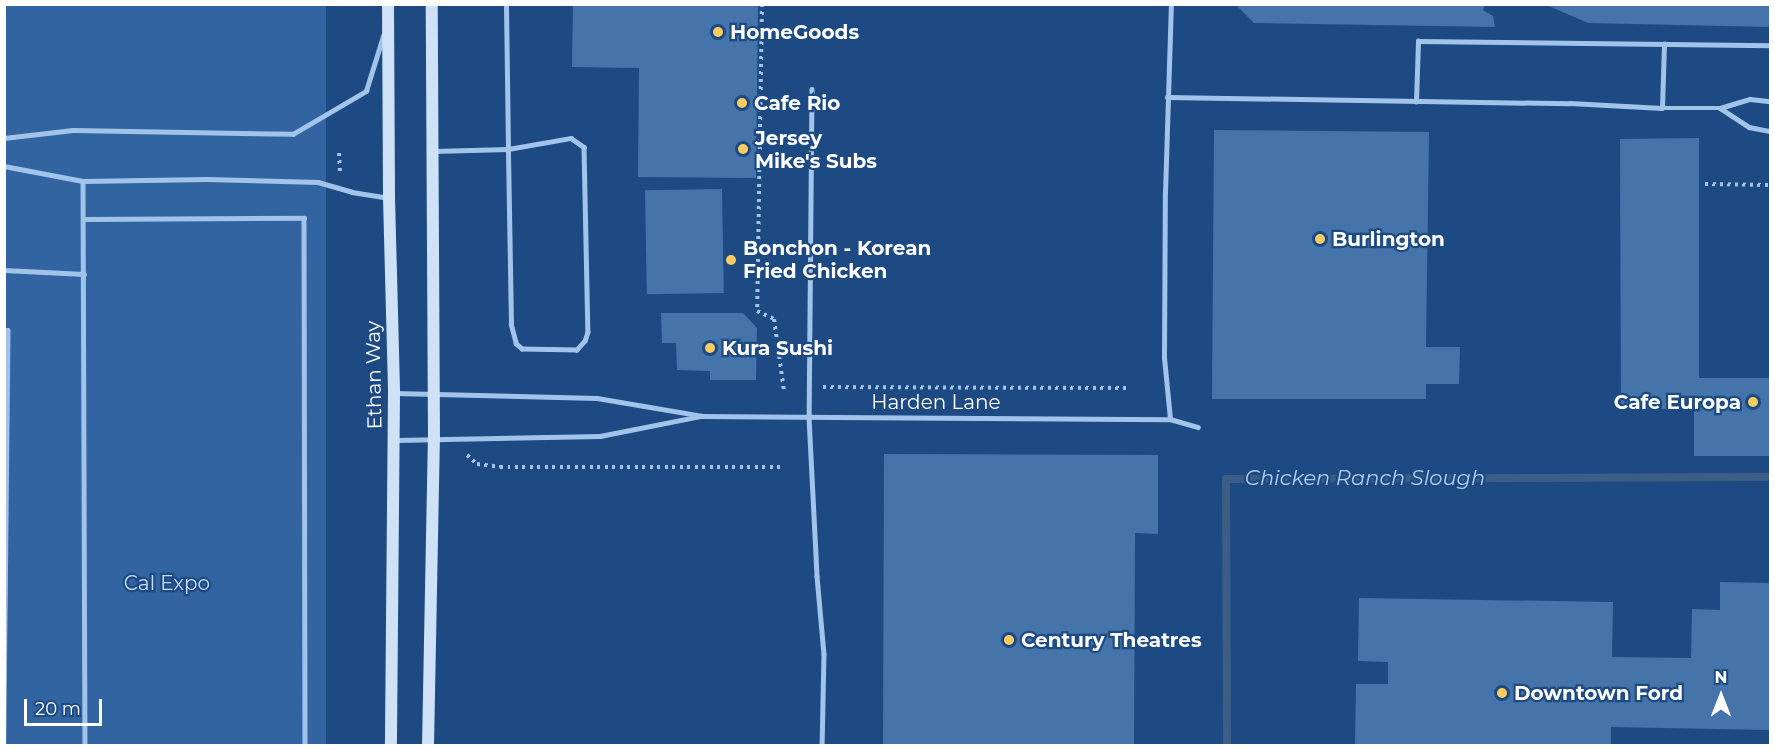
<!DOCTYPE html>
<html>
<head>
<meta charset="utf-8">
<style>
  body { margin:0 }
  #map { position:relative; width:1775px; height:750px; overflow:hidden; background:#1d4a83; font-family:Montserrat,sans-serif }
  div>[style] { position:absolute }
  .green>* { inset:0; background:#3164a1; transform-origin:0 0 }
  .stream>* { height:8px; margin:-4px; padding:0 4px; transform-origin:4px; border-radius:4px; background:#3c5e86 }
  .building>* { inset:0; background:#4574ab; transform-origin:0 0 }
  .path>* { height:4px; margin-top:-2px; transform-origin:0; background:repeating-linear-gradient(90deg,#a3c4ea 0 3px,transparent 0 7.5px) }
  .lane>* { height:4.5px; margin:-2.25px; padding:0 2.25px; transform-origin:2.25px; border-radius:2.25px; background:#a3c4ea }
  .secondary>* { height:12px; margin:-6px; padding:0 6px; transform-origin:6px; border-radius:6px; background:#cfe1f7 }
  .dots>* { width:16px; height:16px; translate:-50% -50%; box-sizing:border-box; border:3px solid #1d4a83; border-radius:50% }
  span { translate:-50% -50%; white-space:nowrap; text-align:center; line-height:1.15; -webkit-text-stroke:4.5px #1d4a83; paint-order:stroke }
  .poi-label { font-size:20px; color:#fff; font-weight:700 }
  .left { translate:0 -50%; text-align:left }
  .right { translate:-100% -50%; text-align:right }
  .street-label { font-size:20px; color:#fff }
  .park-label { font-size:20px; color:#c8def7 }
  .water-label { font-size:21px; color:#afcef1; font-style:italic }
  .frame { position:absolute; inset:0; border:6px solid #fff; pointer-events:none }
  .north { position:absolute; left:1691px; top:666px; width:60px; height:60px; -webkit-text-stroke:4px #1d4a83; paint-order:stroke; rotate:0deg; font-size:16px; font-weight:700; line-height:24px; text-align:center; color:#fff }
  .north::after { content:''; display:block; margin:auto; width:21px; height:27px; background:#fff; clip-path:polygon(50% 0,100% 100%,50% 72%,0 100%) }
  .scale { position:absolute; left:24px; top:699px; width:78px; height:27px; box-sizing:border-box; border:3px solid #fff; border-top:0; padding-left:8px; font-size:18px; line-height:21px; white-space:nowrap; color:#fff; -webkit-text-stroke:4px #1d4a83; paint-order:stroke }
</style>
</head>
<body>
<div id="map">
  <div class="green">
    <div style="left:4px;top:5px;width:322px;height:740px"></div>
  </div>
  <div class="stream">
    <div style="left:1227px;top:746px;width:267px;rotate:-90.2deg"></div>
    <div style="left:1226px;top:479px;width:544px;rotate:-0.21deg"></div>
  </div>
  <div class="building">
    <div style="clip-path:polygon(573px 4px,758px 4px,756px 178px,638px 177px,639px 68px,572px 67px)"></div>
    <div style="clip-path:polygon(1235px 4px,1485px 4px,1483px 10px,1493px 16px,1495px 27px,1254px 23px)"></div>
    <div style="clip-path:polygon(1544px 4px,1770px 4px,1770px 27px,1588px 23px)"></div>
    <div style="clip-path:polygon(1214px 130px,1429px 132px,1426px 347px,1460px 347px,1459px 384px,1426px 384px,1426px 399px,1212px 399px)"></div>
    <div style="clip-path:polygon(1699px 138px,1699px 378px,1770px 378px,1770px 456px,1694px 456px,1694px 409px,1621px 409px,1620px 139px)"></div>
    <div style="left:722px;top:189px;width:104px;height:77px;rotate:89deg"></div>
    <div style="clip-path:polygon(661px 313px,743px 313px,757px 328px,756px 380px,710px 380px,710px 371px,677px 370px,676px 343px,662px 343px)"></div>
    <div style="clip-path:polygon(884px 454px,1158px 455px,1158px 534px,1135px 533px,1134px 746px,883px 746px)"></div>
    <div style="clip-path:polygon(1720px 582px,1770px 583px,1770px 730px,1611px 727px,1611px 746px,1355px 746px,1356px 684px,1388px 684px,1388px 662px,1358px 661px,1359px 598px,1613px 602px,1612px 657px,1691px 658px,1692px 609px,1720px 610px)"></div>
  </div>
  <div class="path">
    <div style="left:762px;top:4px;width:307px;rotate:90.9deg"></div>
    <div style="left:757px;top:311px;width:19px;rotate:25deg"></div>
    <div style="left:774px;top:319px;width:73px;rotate:82.1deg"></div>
    <div style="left:339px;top:153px;width:20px;rotate:87deg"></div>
    <div style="left:1705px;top:184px;width:65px;rotate:0.9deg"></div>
    <div style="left:823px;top:387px;width:305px;rotate:0.2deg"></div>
    <div style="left:467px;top:455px;width:13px;rotate:42deg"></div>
    <div style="left:477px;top:464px;width:23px;rotate:7deg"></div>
    <div style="left:500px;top:467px;width:283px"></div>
  </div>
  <div class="lane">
    <div style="left:812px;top:89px;width:328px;rotate:90.5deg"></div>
    <div style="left:809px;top:417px;width:159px;rotate:87.1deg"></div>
    <div style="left:817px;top:576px;width:78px;rotate:84.9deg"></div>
    <div style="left:824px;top:654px;width:92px;rotate:91.2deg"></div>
    <div style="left:1167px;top:97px;width:403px;rotate:0.9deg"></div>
    <div style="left:1570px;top:103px;width:92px;rotate:3.1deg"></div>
    <div style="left:1662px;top:108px;width:58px"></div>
    <div style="left:1720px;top:108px;width:31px;rotate:-17deg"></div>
    <div style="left:1750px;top:99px;width:20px;rotate:6deg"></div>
    <div style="left:1416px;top:102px;width:61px;rotate:-88.1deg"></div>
    <div style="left:1418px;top:41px;width:352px;rotate:0.7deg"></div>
    <div style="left:1662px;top:108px;width:64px;rotate:-88.2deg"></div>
    <div style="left:1720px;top:108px;width:35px;rotate:33deg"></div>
    <div style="left:1749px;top:127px;width:21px;rotate:11deg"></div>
    <div style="left:4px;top:138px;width:69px;rotate:-6.6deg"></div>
    <div style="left:73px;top:130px;width:220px;rotate:1deg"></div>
    <div style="left:293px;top:134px;width:85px;rotate:-30.5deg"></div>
    <div style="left:366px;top:91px;width:58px;rotate:-72.8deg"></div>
    <div style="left:571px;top:138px;width:16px;rotate:35deg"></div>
    <div style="left:584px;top:147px;width:185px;rotate:88.8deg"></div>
    <div style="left:588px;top:332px;width:9px;rotate:108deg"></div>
    <div style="left:585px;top:341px;width:12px;rotate:132deg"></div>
    <div style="left:577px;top:350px;width:55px;rotate:-179deg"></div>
    <div style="left:522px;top:349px;width:8px;rotate:-140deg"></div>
    <div style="left:516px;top:344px;width:20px;rotate:-105deg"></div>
    <div style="left:511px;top:325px;width:176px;rotate:-91deg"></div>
    <div style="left:508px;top:149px;width:64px;rotate:-9.9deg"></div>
    <div style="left:434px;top:151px;width:74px;rotate:-1.5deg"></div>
    <div style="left:508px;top:149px;width:145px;rotate:-90.8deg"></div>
    <div style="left:4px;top:166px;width:80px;rotate:10.8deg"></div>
    <div style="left:83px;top:181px;width:565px;rotate:89.8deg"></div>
    <div style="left:83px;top:181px;width:124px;rotate:-0.9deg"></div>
    <div style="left:207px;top:179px;width:111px;rotate:1.5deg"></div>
    <div style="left:318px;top:182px;width:35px;rotate:16deg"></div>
    <div style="left:352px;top:192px;width:36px;rotate:9deg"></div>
    <div style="left:84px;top:219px;width:220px;rotate:-0.3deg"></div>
    <div style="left:304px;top:218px;width:528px;rotate:89.89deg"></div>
    <div style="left:4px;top:270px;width:80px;rotate:2.9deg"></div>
    <div style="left:4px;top:330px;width:4px"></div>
    <div style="left:8px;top:330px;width:412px;rotate:90.6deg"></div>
    <div style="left:394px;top:393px;width:203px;rotate:1.4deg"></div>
    <div style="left:597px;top:398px;width:108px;rotate:9.6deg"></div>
    <div style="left:703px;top:416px;width:467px;rotate:0.4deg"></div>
    <div style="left:1170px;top:419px;width:29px;rotate:16deg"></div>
    <div style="left:1170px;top:419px;width:61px;rotate:-95.6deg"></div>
    <div style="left:1164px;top:358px;width:165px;rotate:-89.7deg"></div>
    <div style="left:1165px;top:193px;width:189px;rotate:-88.2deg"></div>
    <div style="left:396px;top:440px;width:204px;rotate:-1.1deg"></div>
    <div style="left:600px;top:436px;width:103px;rotate:-11.2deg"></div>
  </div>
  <div class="secondary">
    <div style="left:388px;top:4px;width:194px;rotate:89.7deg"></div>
    <div style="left:389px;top:198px;width:195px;rotate:88.5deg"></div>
    <div style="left:394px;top:393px;width:353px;rotate:90.5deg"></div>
    <div style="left:428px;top:746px;width:307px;rotate:-88.9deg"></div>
    <div style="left:434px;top:439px;width:435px;rotate:-90.3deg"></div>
  </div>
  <div class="dots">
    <div style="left:718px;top:32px;background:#f9cc62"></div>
    <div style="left:742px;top:103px;background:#f9cc62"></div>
    <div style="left:743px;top:149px;background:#f9cc62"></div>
    <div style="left:1320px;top:239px;background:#f9cc62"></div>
    <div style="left:731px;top:260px;background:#f9cc62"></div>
    <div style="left:710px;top:348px;background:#f9cc62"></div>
    <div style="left:1753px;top:402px;background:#f9cc62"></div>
    <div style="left:1009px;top:640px;background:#f9cc62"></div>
    <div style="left:1502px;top:693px;background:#f9cc62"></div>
  </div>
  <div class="poi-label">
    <span class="left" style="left:730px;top:32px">HomeGoods</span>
    <span class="left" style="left:754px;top:103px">Cafe Rio</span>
    <span class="left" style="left:755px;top:150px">Jersey<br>Mike's Subs</span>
    <span class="left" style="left:1332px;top:239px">Burlington</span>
    <span class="left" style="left:743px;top:260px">Bonchon - Korean<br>Fried Chicken</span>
    <span class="left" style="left:722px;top:348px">Kura Sushi</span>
    <span class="right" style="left:1741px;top:402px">Cafe Europa</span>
    <span class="left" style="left:1021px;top:640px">Century Theatres</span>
    <span class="left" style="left:1514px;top:693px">Downtown Ford</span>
  </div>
  <div class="street-label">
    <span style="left:374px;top:375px;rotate:-91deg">Ethan Way</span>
    <span style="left:936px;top:402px">Harden Lane</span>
  </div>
  <div class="park-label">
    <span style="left:167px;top:583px">Cal Expo</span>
  </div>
  <div class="water-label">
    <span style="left:1365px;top:478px">Chicken Ranch Slough</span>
  </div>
  <div class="frame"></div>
  <div class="north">N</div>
  <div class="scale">20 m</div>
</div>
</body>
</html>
